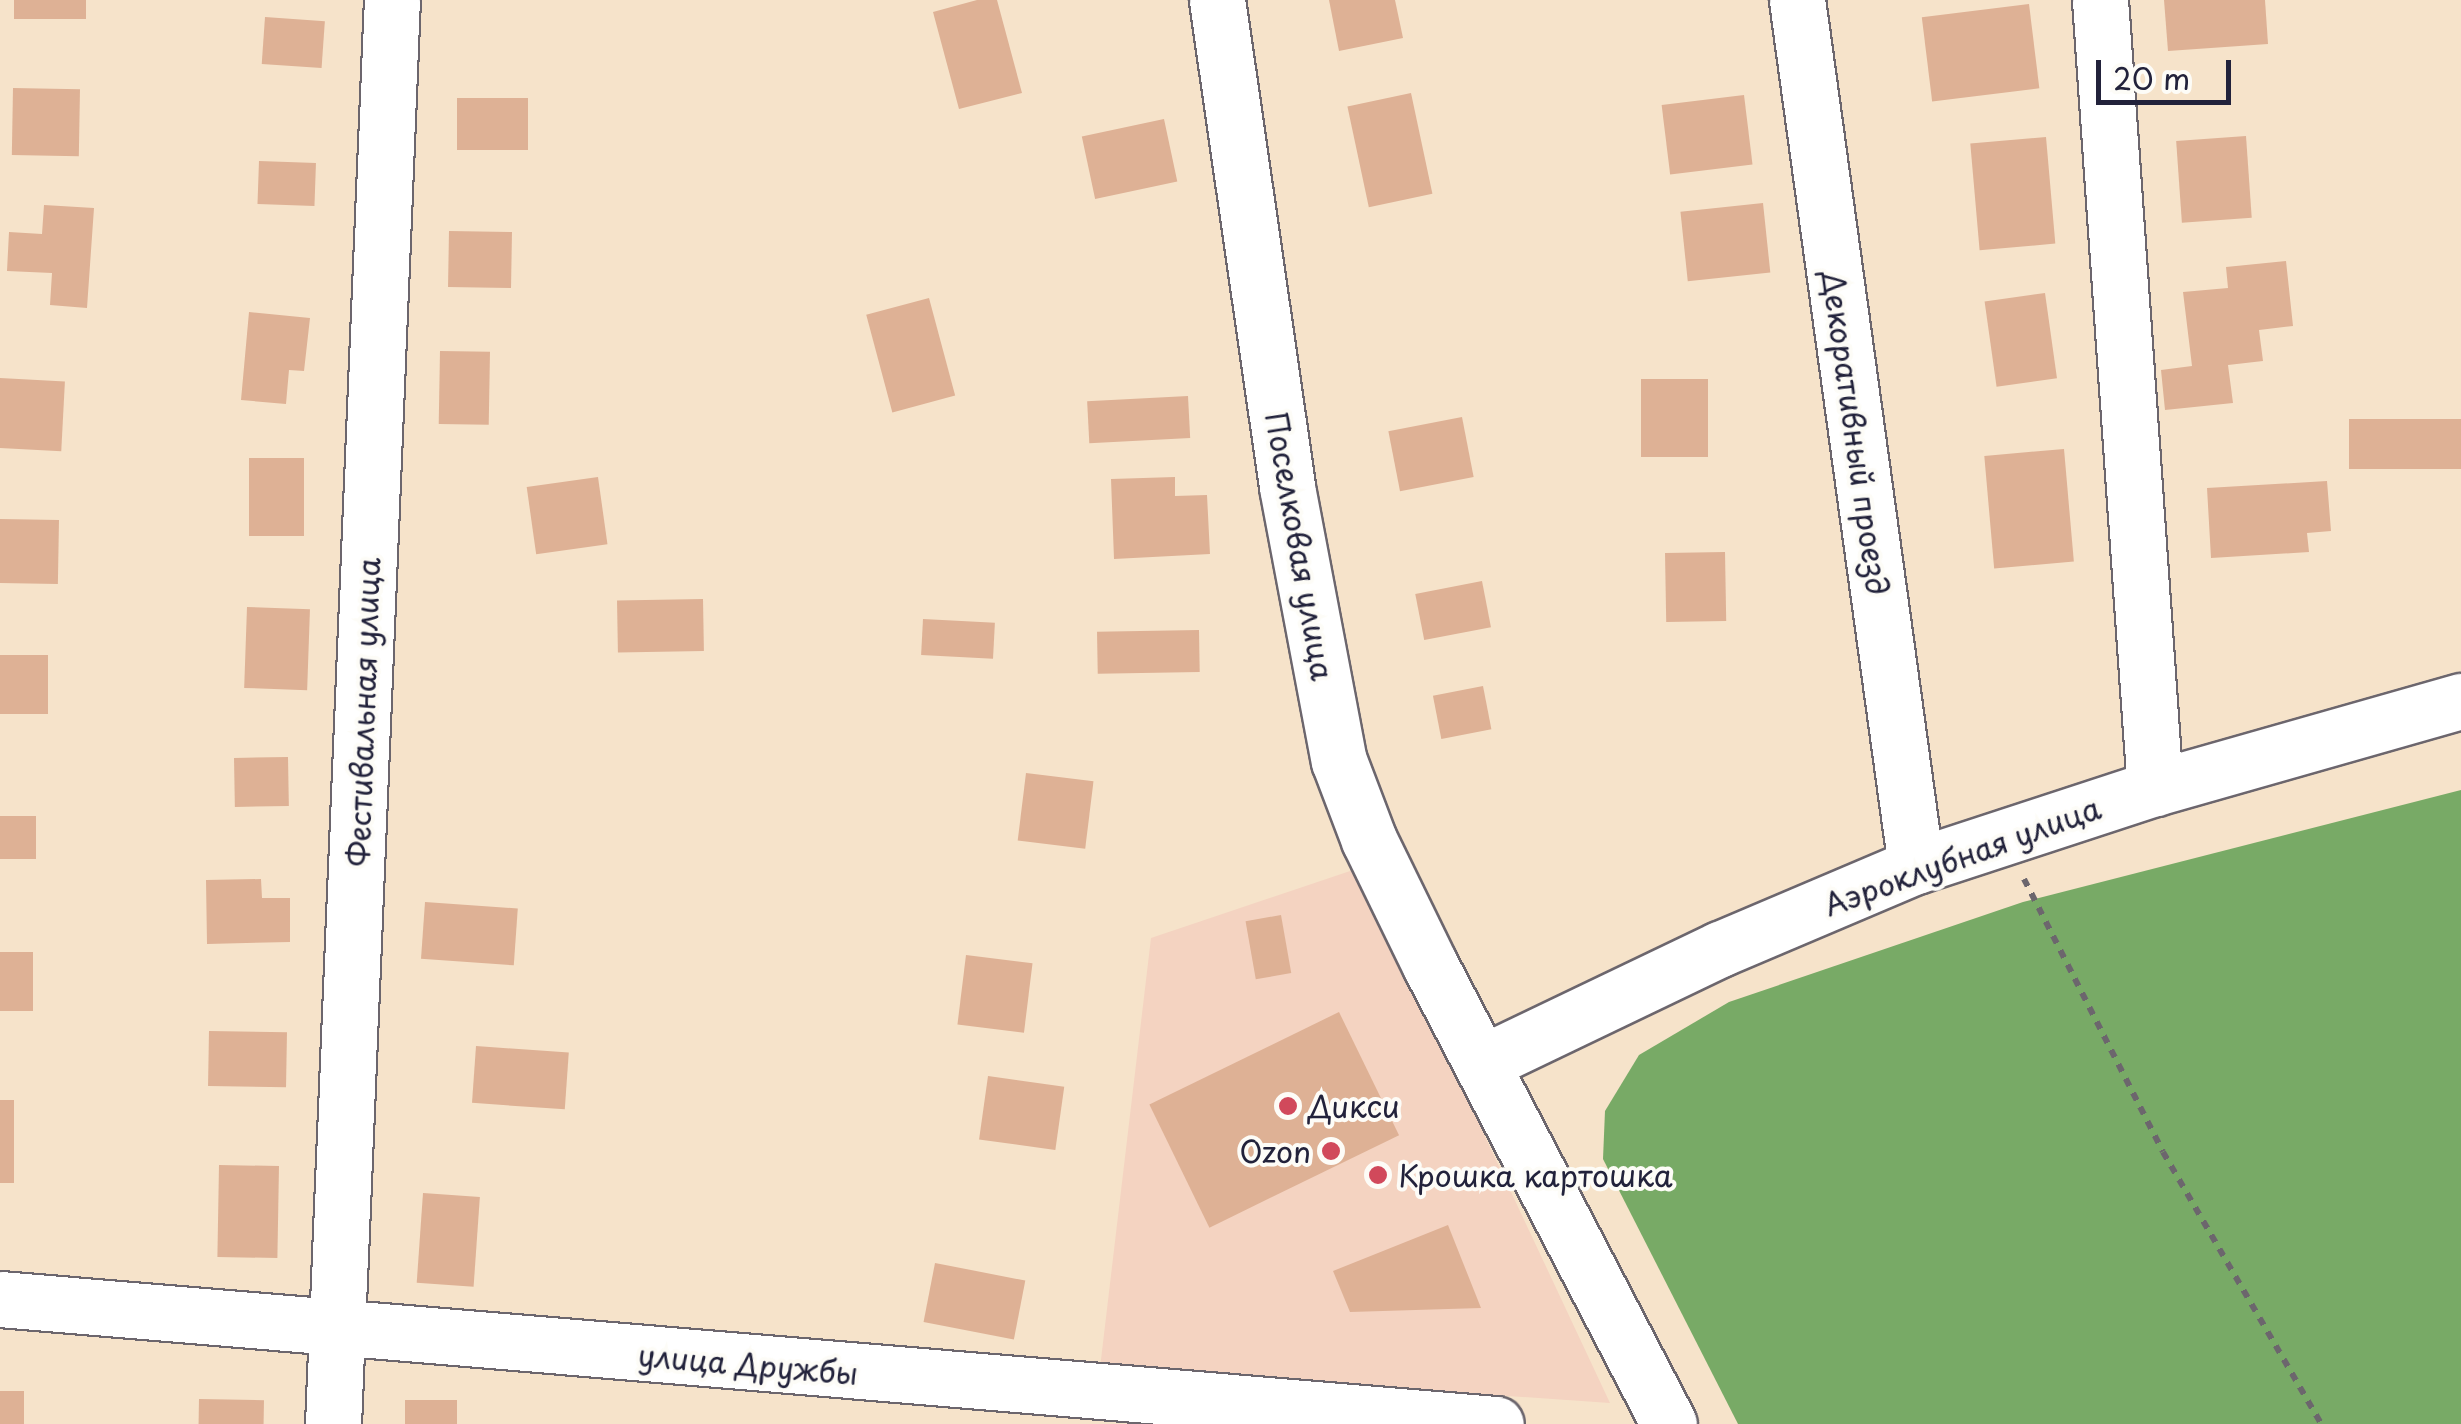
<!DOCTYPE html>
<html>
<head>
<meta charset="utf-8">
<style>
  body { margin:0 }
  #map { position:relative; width:2461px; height:1424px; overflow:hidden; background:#f6e3ca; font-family:"Playpen Sans",sans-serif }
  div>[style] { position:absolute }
  .built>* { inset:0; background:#f4d3c1 }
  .forest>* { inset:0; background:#78aa66 }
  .building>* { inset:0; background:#deb195; transform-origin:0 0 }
  .path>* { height:6px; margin-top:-3px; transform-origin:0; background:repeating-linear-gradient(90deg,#6c666d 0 8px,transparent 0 16px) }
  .roads { filter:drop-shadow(2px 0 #6c666d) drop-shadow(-2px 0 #6c666d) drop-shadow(0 2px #6c666d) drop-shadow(0 -2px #6c666d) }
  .minor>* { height:55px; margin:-27.5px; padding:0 27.5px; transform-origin:27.5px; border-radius:27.5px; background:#fff }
  .major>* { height:55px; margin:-27.5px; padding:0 27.5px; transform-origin:27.5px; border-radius:27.5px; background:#fff }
  .dots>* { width:28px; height:28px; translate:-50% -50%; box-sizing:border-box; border:5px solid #fdfcf7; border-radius:50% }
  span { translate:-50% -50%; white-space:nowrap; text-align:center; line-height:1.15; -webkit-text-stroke:8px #fdfcf7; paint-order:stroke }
  .street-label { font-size:30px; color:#22223b }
  .poi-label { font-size:30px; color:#22223b }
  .left { translate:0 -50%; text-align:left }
  .right { translate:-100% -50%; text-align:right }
  .scale { position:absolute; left:2096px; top:60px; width:135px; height:45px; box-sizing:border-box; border:5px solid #22223b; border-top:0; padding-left:12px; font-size:30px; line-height:35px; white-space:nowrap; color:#22223b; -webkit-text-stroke:8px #fdfcf7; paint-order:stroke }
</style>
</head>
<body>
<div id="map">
  <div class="built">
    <div style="clip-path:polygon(1359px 868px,1610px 1403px,1100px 1368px,1151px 938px)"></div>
  </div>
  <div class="forest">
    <div style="clip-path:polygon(2461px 790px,2461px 1424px,1738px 1424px,1603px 1159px,1605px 1111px,1639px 1055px,1729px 1002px,2023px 902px)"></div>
  </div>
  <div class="building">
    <div style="left:14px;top:0;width:72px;height:19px"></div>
    <div style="clip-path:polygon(977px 0,997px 0,1022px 93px,959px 109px,933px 12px)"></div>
    <div style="clip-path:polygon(1329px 0,1395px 0,1403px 38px,1339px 51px)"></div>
    <div style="clip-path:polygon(2164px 0,2265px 0,2268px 44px,2168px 51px)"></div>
    <div style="left:2029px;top:4px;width:85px;height:108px;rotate:83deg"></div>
    <div style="left:265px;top:17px;width:60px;height:47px;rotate:4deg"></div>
    <div style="left:13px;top:88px;width:67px;height:67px;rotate:1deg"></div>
    <div style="left:1411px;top:93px;width:103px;height:65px;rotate:78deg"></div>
    <div style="left:1744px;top:95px;width:70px;height:83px;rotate:83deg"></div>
    <div style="left:457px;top:98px;width:71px;height:52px"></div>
    <div style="left:1164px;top:119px;width:64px;height:84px;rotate:78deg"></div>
    <div style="left:2246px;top:136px;width:82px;height:70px;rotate:86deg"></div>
    <div style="left:2046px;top:137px;width:107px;height:76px;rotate:85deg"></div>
    <div style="left:259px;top:161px;width:57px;height:43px;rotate:2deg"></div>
    <div style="left:1763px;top:203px;width:70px;height:83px;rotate:84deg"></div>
    <div style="clip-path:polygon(44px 205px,94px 208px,87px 308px,50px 305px,52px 273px,7px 271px,9px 232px,42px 234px)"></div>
    <div style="left:449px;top:231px;width:63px;height:56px;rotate:1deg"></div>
    <div style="clip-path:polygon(2286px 261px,2293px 326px,2259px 330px,2263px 361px,2228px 365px,2233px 403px,2165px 410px,2161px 370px,2192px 366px,2183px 292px,2228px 288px,2226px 267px)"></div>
    <div style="left:2045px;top:293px;width:86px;height:61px;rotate:82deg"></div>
    <div style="left:929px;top:298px;width:101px;height:65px;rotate:75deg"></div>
    <div style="clip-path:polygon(249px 312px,310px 318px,304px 371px,289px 370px,286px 404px,241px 400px)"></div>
    <div style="left:440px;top:351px;width:50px;height:73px;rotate:1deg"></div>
    <div style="left:0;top:378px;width:65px;height:70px;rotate:3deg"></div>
    <div style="left:1641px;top:379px;width:67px;height:78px"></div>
    <div style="left:1188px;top:396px;width:42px;height:101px;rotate:87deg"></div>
    <div style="left:1462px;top:417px;width:61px;height:75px;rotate:79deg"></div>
    <div style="left:2461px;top:419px;width:50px;height:112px;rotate:90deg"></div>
    <div style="left:2064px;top:449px;width:113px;height:80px;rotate:85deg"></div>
    <div style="left:249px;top:458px;width:55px;height:78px"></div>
    <div style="left:598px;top:477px;width:68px;height:72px;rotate:82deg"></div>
    <div style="clip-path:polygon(1175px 477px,1175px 496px,1207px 495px,1210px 554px,1114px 559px,1111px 479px)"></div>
    <div style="clip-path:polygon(2327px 481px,2331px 531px,2307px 533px,2309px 552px,2211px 558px,2207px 488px)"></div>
    <div style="left:0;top:519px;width:59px;height:64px;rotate:1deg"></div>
    <div style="left:1725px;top:552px;width:69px;height:60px;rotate:89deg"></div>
    <div style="left:1482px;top:581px;width:47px;height:68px;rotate:79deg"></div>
    <div style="left:703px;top:599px;width:52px;height:86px;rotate:89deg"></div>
    <div style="left:247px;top:607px;width:63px;height:81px;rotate:2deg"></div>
    <div style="left:923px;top:619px;width:72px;height:36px;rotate:3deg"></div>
    <div style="left:1199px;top:630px;width:42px;height:102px;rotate:89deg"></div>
    <div style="left:0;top:655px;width:48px;height:59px"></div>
    <div style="left:1483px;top:686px;width:44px;height:51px;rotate:79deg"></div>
    <div style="left:288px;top:757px;width:49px;height:54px;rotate:89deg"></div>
    <div style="left:1026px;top:773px;width:68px;height:68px;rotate:7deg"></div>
    <div style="left:0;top:816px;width:36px;height:43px"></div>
    <div style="clip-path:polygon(261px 879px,262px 898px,290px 898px,290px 942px,207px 944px,206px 880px)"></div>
    <div style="left:425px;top:902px;width:93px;height:57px;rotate:4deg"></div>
    <div style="left:1281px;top:915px;width:59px;height:36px;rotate:80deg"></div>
    <div style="left:0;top:952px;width:33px;height:59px"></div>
    <div style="left:966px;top:955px;width:67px;height:70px;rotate:7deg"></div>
    <div style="left:1339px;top:1012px;width:137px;height:211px;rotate:64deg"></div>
    <div style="left:209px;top:1031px;width:78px;height:55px;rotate:1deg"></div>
    <div style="left:476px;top:1046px;width:93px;height:57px;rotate:4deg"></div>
    <div style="left:988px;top:1076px;width:77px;height:64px;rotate:8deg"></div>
    <div style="left:0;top:1100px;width:14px;height:83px"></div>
    <div style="left:219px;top:1165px;width:60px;height:92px;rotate:1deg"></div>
    <div style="left:423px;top:1193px;width:57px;height:90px;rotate:4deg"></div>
    <div style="clip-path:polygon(1448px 1225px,1481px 1308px,1350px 1312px,1333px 1271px)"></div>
    <div style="left:935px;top:1263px;width:92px;height:60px;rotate:11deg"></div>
    <div style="left:0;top:1391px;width:24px;height:33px"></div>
    <div style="left:199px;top:1399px;width:65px;height:25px;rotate:1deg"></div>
    <div style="left:405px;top:1400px;width:52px;height:24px"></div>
  </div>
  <div class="path">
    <div style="left:2024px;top:879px;width:306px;rotate:63deg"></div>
    <div style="left:2163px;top:1152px;width:315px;rotate:59.8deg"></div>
  </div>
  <div class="roads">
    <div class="minor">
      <div style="left:1797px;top:0;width:874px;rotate:82.18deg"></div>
      <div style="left:2100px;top:0;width:790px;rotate:86.01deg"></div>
      <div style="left:1482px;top:1063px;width:264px;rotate:-25.6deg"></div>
      <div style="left:1720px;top:949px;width:213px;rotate:-23deg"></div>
      <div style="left:1916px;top:866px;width:251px;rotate:-18.1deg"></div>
      <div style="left:2155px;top:788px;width:318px;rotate:-15.9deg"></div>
      <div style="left:0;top:1299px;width:1501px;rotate:4.78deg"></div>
      <div style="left:333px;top:1424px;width:1425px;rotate:-87.63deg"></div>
    </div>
    <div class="major">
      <div style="left:1217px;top:0;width:492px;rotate:81.8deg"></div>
      <div style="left:1287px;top:487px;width:279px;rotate:79.3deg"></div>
      <div style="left:1339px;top:761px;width:85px;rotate:69.2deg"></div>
      <div style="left:1369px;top:840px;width:139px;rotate:64deg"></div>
      <div style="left:1430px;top:965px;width:517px;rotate:62.49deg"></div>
    </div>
  </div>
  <div class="dots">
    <div style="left:1288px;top:1106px;background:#d1495b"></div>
    <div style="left:1331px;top:1151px;background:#d1495b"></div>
    <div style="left:1378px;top:1175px;background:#d1495b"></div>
  </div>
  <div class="street-label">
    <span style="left:1856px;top:433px;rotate:82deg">Декоративный проезд</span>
    <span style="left:1300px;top:546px;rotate:80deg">Поселковая улица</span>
    <span style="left:363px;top:712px;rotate:-88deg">Фестивальная улица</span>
    <span style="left:1962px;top:856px;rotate:-20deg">Аэроклубная улица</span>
    <span style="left:748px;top:1364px;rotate:5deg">улица Дружбы</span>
  </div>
  <div class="poi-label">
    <span class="left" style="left:1308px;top:1106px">Дикси</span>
    <span class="right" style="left:1311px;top:1151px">Ozon</span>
    <span class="left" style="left:1398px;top:1175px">Крошка картошка</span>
  </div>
  <div class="scale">20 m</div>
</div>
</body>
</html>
